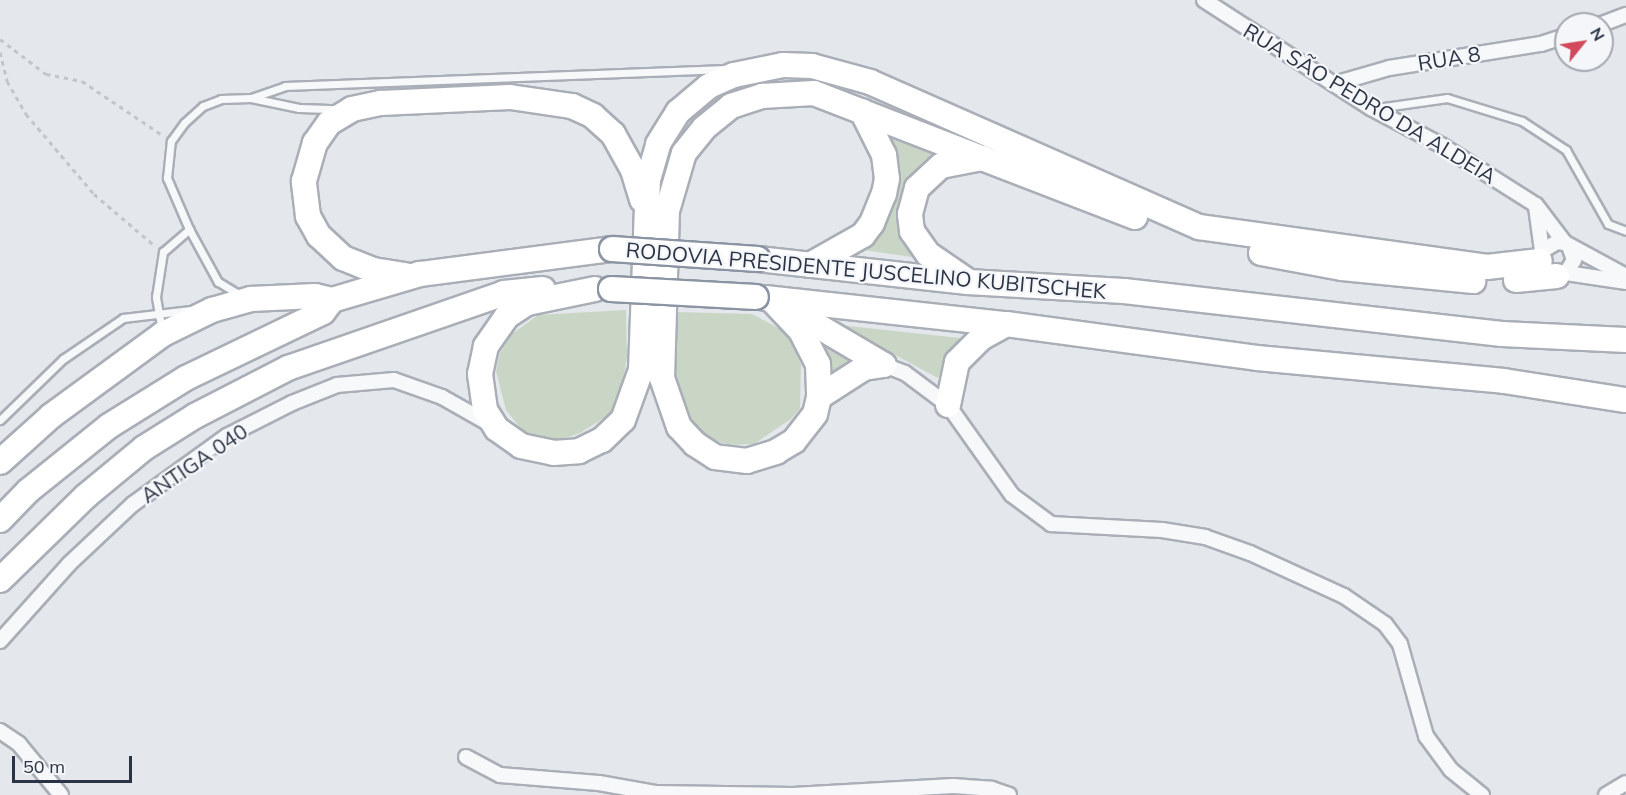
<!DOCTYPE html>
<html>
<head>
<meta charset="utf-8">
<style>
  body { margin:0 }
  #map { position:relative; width:1626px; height:795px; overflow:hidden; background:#e4e7ec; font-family:Mulish,sans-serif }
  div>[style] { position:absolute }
  .green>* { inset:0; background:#c9d6c5 }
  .path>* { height:3px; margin-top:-1.5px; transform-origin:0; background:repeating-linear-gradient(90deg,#c2c5cb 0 4.5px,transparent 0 9px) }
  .roads { filter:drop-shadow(2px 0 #a9aeb7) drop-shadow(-2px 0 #a9aeb7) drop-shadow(0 2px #a9aeb7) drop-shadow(0 -2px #a9aeb7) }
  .lane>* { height:7px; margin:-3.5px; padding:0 3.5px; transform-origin:3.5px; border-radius:3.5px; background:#f7f8fa }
  .street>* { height:14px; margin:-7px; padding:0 7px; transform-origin:7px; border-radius:7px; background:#f7f8fa }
  .highway>* { height:24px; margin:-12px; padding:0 12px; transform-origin:12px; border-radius:12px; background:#fff }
  .bridges { filter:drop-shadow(2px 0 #8b94a3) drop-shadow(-2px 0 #8b94a3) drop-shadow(0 2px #8b94a3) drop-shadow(0 -2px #8b94a3) }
  .highway-bridge>* { height:24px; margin:-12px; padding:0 12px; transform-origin:12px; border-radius:12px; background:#fff }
  span { translate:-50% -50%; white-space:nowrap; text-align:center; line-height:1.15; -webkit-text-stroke:4.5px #f4f6f9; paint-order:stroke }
  .street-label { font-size:21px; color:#2b3445 }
  .north { position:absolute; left:1554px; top:12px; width:60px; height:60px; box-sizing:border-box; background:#f4f6f9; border:2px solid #a4a8b1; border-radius:50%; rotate:60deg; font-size:16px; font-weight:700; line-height:24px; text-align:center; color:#2b3445 }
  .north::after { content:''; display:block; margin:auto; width:21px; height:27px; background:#d1495b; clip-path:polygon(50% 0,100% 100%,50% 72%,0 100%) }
  .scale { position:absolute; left:12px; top:756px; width:120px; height:27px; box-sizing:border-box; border:3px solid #2b3445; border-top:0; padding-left:8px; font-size:18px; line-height:21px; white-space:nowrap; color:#2b3445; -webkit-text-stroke:4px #f4f6f9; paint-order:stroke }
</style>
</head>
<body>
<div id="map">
  <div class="green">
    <div style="clip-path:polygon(886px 131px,948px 157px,921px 169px,905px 185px,900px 233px,912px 257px,864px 250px,879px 231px,899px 193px,900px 170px)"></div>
    <div style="clip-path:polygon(626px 310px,627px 357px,620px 399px,613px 412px,580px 433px,557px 441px,537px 438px,521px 429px,506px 410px,496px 371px,500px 353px,512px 334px,538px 315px)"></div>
    <div style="clip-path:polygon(676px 312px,752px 314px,780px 329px,791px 340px,801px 365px,800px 408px,791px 419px,754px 444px,729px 445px,705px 437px,696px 429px,676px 389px)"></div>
    <div style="clip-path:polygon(839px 325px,960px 338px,938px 378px)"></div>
    <div style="clip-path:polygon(821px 337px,861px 358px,830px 377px)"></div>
  </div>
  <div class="path">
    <div style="left:0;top:39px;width:58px;rotate:37.3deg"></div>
    <div style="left:46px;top:74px;width:37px;rotate:11deg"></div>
    <div style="left:82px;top:81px;width:99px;rotate:33.9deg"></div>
    <div style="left:0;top:52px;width:30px;rotate:76deg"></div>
    <div style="left:7px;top:81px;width:38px;rotate:60deg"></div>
    <div style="left:26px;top:114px;width:105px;rotate:49.6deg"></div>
    <div style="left:94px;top:194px;width:80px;rotate:40.4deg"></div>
  </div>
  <div class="roads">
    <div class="lane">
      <div style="left:251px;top:98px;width:36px;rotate:-19deg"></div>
      <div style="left:285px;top:86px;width:441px;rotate:-2.2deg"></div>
      <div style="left:1377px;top:108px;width:71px;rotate:-8.1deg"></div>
      <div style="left:1447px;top:98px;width:78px;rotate:17deg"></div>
      <div style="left:1522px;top:121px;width:53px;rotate:33.4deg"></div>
      <div style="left:1566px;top:150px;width:85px;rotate:60.4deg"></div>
      <div style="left:1608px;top:224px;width:19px;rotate:21deg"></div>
      <div style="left:240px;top:295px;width:26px;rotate:-149deg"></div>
      <div style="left:218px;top:282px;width:60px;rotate:-118.7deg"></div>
      <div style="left:189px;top:229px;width:56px;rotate:-113.3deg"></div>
      <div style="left:167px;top:178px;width:37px;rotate:-84deg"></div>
      <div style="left:171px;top:141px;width:22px;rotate:-54deg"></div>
      <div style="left:184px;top:123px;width:25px;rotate:-42deg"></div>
      <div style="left:203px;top:106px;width:19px;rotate:-21deg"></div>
      <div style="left:221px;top:99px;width:30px;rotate:-2deg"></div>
      <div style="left:251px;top:98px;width:49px;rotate:11.8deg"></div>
      <div style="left:299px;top:108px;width:38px;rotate:2deg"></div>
      <div style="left:162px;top:331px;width:35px;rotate:-100deg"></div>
      <div style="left:156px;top:297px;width:46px;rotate:-81.2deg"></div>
      <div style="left:163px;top:252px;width:35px;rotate:-41deg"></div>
      <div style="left:0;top:420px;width:88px;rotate:-44.1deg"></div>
      <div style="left:63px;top:359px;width:73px;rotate:-34.3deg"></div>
      <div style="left:123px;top:318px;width:68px;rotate:-6.7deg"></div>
    </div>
    <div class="street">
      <div style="left:1204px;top:0;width:199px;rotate:32.9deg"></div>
      <div style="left:1371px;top:108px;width:79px;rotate:27.9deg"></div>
      <div style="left:1441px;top:145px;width:112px;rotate:32.3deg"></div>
      <div style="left:1536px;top:205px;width:48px;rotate:52.7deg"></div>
      <div style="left:1602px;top:24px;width:26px;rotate:-21deg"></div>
      <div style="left:1334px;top:84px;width:57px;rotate:-16.2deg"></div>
      <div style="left:1389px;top:68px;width:154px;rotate:-9deg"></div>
      <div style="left:1541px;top:44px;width:26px;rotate:-18deg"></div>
      <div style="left:1536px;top:207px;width:44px;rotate:82.2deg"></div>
      <div style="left:1569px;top:246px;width:15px;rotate:70deg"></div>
      <div style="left:1574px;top:260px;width:15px;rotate:122deg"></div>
      <div style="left:1566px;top:273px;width:9px;rotate:162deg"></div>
      <div style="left:1557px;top:276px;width:16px;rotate:-153deg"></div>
      <div style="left:1543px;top:269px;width:18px;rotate:-93deg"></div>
      <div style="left:1542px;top:251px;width:17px;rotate:-31deg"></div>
      <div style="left:1557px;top:242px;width:8px;rotate:7deg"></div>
      <div style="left:1565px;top:243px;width:69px;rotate:28.4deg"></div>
      <div style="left:1566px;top:273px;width:61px;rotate:8.5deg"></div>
      <div style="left:884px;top:365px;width:22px;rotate:21deg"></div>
      <div style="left:905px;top:373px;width:54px;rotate:36.7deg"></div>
      <div style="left:948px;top:405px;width:110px;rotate:54.6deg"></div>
      <div style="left:1012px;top:495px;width:49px;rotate:36.6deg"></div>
      <div style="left:1051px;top:524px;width:111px;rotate:3.1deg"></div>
      <div style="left:1162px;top:530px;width:44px;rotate:9.2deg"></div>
      <div style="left:1205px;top:537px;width:48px;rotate:19.6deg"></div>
      <div style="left:1250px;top:553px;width:103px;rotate:24.6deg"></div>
      <div style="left:1344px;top:596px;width:50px;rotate:34.3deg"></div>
      <div style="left:1385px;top:624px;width:25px;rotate:53deg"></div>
      <div style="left:1400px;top:644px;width:96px;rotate:74.2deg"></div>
      <div style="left:1426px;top:736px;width:42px;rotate:53.7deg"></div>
      <div style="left:1451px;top:770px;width:40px;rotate:39deg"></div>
      <div style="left:0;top:641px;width:103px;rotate:-48.1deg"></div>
      <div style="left:69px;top:564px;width:88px;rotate:-43.2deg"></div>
      <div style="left:133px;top:504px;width:116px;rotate:-35.9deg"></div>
      <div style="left:227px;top:436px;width:73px;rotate:-26.9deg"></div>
      <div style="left:292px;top:403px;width:48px;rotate:-21.8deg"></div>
      <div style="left:337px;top:385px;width:57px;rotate:-5deg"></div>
      <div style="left:394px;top:380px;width:51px;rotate:19.5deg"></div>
      <div style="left:442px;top:397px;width:53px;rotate:29.5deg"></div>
      <div style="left:0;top:731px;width:23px;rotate:34deg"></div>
      <div style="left:19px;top:744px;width:66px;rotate:50.5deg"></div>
      <div style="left:466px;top:757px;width:38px;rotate:28deg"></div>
      <div style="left:500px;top:775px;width:99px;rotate:4.6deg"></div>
      <div style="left:599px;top:783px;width:57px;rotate:10.1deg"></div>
      <div style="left:655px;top:793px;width:138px;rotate:0.8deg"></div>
      <div style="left:793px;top:795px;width:160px;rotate:-3.2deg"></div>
      <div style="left:953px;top:786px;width:39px;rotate:4deg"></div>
      <div style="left:992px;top:789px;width:18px;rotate:19deg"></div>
      <div style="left:1606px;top:795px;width:23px;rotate:-31deg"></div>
    </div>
    <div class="highway">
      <div style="left:1261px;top:253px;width:82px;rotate:10.5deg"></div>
      <div style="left:1342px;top:268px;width:132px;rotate:5.7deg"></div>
      <div style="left:758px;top:259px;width:211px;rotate:6.3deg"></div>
      <div style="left:968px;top:282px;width:156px;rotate:3.3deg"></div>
      <div style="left:1124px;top:291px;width:380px;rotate:6.5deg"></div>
      <div style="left:1502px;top:334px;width:124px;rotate:2.8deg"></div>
      <div style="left:810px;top:265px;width:61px;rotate:-29.5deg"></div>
      <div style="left:863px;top:235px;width:15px;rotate:-53deg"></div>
      <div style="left:872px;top:223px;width:31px;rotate:-68deg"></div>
      <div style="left:884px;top:194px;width:15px;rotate:-79deg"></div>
      <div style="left:887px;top:179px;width:24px;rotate:-97deg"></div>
      <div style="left:884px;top:155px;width:49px;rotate:-116.6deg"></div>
      <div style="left:405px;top:275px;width:32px;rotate:-171deg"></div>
      <div style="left:373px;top:270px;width:32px;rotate:-158deg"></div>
      <div style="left:343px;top:258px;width:33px;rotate:-137deg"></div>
      <div style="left:319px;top:236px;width:23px;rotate:-119deg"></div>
      <div style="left:308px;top:216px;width:35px;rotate:-97deg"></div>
      <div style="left:304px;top:181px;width:40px;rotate:-74deg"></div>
      <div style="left:315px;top:143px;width:24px;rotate:-55deg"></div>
      <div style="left:329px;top:123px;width:27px;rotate:-31deg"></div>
      <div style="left:352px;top:109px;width:30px;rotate:-12deg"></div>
      <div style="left:381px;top:103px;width:129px;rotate:-2.7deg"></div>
      <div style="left:510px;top:97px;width:63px;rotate:8.3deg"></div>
      <div style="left:572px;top:106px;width:23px;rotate:25deg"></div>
      <div style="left:593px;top:116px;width:27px;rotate:42deg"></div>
      <div style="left:613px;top:134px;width:41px;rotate:60.9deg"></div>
      <div style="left:633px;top:170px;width:31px;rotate:73deg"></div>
      <div style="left:966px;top:280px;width:46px;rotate:-145.6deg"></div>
      <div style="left:928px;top:254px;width:28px;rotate:-125deg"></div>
      <div style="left:912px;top:231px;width:17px;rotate:-97deg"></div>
      <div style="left:910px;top:214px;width:27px;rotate:-75deg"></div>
      <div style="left:917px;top:188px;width:33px;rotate:-43deg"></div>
      <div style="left:941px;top:166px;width:42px;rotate:-11deg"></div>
      <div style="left:982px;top:158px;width:164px;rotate:21.1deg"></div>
      <div style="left:1516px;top:280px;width:41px;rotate:-5.6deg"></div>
      <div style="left:595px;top:289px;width:69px;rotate:168.4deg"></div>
      <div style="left:527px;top:303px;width:24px;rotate:147deg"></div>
      <div style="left:507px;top:316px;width:37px;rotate:125deg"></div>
      <div style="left:486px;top:346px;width:29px;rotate:102deg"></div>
      <div style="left:480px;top:374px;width:36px;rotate:82deg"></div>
      <div style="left:485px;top:410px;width:22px;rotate:58deg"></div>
      <div style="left:497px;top:429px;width:29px;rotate:35deg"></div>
      <div style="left:521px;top:446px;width:33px;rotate:12deg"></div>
      <div style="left:553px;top:453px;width:26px;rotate:-4deg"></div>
      <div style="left:579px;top:451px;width:25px;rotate:-26deg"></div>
      <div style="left:602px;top:440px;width:29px;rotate:-44deg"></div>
      <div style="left:623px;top:420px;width:53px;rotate:-70.2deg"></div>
      <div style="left:641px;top:370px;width:190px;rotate:-87.9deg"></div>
      <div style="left:648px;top:180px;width:37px;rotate:-74deg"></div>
      <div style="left:658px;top:144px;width:38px;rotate:-58deg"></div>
      <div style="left:678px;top:112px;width:40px;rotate:-40deg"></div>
      <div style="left:709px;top:86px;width:27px;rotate:-24deg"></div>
      <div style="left:734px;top:75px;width:50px;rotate:-11.5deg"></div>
      <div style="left:783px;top:65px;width:29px;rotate:2deg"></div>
      <div style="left:812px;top:66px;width:60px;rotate:15.4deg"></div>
      <div style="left:870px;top:82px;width:360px;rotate:23.8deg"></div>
      <div style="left:1199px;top:227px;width:291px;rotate:7.9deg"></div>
      <div style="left:1487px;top:267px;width:53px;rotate:-6.5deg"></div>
      <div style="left:765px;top:298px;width:242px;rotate:6.2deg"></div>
      <div style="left:1006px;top:324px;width:253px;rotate:7.7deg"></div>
      <div style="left:1257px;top:358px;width:248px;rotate:5.3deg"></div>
      <div style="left:1504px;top:381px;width:123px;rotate:8.9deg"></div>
      <div style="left:771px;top:299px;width:44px;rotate:46.8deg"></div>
      <div style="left:801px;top:331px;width:37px;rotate:63deg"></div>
      <div style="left:818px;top:364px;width:33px;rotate:88deg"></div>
      <div style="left:819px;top:397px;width:17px;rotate:103deg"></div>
      <div style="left:815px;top:414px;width:34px;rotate:128deg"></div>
      <div style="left:794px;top:441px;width:21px;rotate:149deg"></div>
      <div style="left:776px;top:452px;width:30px;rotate:163deg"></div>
      <div style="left:747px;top:461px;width:32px;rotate:-173deg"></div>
      <div style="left:715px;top:457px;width:24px;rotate:-147deg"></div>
      <div style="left:695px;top:444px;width:23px;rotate:-133deg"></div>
      <div style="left:679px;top:427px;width:52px;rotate:-109.1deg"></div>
      <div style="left:662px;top:378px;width:167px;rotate:-88.3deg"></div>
      <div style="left:667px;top:211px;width:60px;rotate:-73.7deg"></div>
      <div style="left:684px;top:153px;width:32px;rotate:-51deg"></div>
      <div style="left:704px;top:128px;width:35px;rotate:-39deg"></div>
      <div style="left:731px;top:106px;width:33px;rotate:-18deg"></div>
      <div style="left:762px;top:96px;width:52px;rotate:-3.3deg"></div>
      <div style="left:814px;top:93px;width:180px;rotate:21.2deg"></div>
      <div style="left:789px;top:309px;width:110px;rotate:30.5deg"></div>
      <div style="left:819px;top:397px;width:54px;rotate:-32.8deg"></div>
      <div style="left:864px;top:368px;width:20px;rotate:-9deg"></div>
      <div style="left:948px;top:405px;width:44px;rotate:-78.2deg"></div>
      <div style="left:957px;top:362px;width:34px;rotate:-45deg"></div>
      <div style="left:981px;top:338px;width:29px;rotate:-29deg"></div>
      <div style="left:0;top:462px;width:69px;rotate:-42deg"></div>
      <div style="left:51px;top:416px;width:139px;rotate:-36.2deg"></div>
      <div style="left:163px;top:334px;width:55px;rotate:-26.1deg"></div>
      <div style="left:212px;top:310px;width:41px;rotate:-15.8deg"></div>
      <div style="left:251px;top:299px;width:64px;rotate:-2.7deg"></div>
      <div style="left:315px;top:296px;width:17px;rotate:13deg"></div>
      <div style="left:0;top:520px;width:40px;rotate:-46deg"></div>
      <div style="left:28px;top:491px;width:104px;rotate:-38.7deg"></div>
      <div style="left:109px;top:426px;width:91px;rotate:-31.9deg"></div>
      <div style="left:186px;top:378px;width:152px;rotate:-25.7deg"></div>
      <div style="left:323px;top:312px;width:15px;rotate:-53deg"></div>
      <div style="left:332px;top:300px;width:92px;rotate:-16.5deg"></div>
      <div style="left:420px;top:274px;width:194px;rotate:-7.4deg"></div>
      <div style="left:0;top:580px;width:120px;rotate:-44.3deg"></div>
      <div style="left:86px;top:496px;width:75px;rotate:-39.6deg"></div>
      <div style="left:144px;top:448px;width:60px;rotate:-32.1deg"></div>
      <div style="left:195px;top:416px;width:105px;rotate:-27.3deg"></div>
      <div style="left:288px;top:368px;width:229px;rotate:-19.1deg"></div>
      <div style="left:504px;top:293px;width:39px;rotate:-6deg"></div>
    </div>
  </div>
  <div class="bridges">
    <div class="highway-bridge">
      <div style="left:612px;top:249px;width:146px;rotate:3.9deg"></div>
      <div style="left:611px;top:289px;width:145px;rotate:3.2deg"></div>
    </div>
  </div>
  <div class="street-label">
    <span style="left:1449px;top:58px;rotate:-9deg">RUA 8</span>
    <span style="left:1370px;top:103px;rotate:31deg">RUA SÃO PEDRO DA ALDEIA</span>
    <span style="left:866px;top:270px;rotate:5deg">RODOVIA PRESIDENTE JUSCELINO KUBITSCHEK</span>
    <span style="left:194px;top:463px;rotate:-34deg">ANTIGA 040</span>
  </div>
  <div class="north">N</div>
  <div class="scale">50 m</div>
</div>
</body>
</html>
